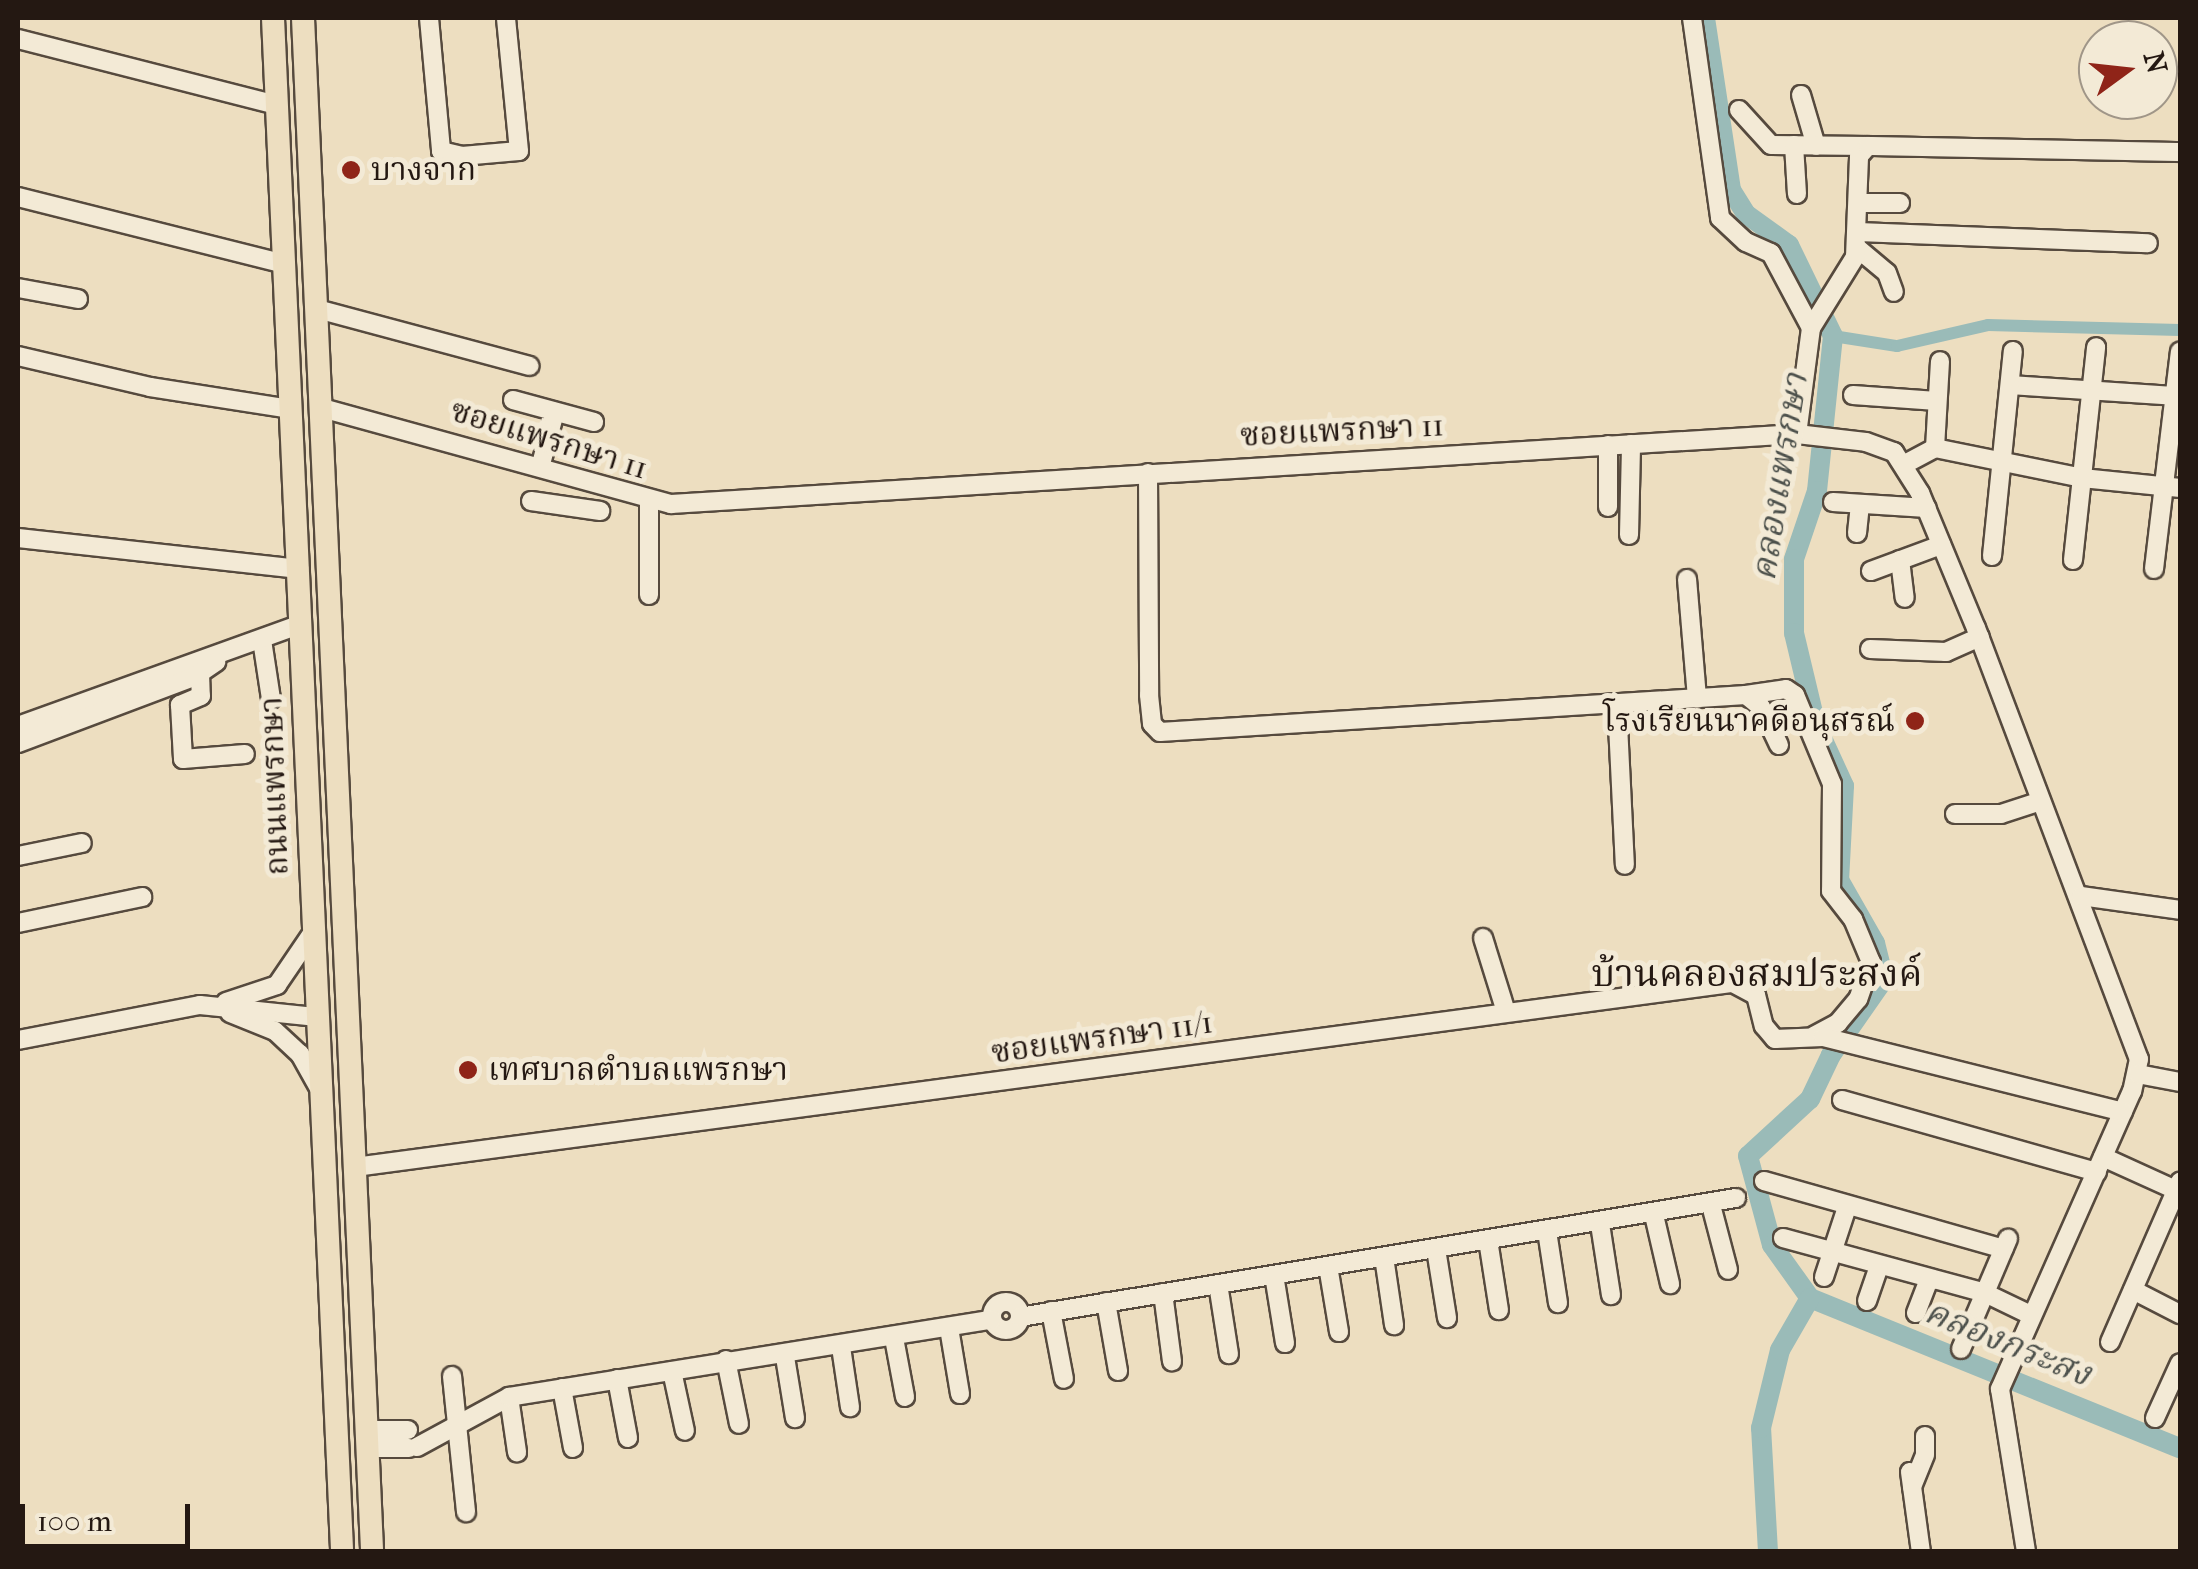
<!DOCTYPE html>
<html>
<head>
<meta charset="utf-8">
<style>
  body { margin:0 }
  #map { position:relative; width:2198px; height:1569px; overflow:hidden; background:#eddec0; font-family:"IM FELL French Canon","Noto Serif Thai",serif }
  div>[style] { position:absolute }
  .canal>* { height:12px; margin:-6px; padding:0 6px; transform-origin:6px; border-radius:6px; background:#9abbb8 }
  .river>* { height:20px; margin:-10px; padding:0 10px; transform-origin:10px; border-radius:10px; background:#9abbb8 }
  .roads { filter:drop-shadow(2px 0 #564a3e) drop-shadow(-2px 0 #564a3e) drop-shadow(0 2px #564a3e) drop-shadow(0 -2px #564a3e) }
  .minor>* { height:18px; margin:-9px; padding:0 9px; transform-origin:9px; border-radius:9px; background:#f3ead6 }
  .minor>.ring { margin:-9px; padding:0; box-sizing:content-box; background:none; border:18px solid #f3ead6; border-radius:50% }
  .major>* { height:22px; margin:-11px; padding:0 11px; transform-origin:11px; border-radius:11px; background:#eddec0 }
  .dots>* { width:28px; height:28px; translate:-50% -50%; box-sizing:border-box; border:5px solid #f3ead6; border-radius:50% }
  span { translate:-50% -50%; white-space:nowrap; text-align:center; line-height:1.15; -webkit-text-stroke:10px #f3ead6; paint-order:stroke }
  .poi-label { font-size:32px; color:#241812 }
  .left { translate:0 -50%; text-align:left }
  .right { translate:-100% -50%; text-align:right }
  .street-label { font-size:32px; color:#241812 }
  .water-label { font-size:35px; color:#4d514c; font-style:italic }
  .quarter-label { font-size:38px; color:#241812 }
  .frame { position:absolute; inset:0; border:20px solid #241812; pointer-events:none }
  .north { position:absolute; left:2078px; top:20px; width:100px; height:100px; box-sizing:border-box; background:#f3ead6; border:2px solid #a09688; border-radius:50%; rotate:75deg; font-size:28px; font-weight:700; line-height:40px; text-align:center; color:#241812 }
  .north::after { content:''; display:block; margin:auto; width:35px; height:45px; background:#8f2418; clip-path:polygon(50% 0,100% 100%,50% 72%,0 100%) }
  .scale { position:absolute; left:20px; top:1504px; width:170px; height:45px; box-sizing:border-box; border:5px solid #241812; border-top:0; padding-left:12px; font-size:30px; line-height:35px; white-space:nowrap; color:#241812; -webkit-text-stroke:8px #f3ead6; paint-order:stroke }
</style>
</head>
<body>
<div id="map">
  <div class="canal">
    <div style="left:1833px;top:336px;width:65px;rotate:8.9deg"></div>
    <div style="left:1897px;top:346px;width:93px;rotate:-13deg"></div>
    <div style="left:1988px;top:325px;width:192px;rotate:1.5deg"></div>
  </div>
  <div class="river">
    <div style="left:1705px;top:18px;width:174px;rotate:81.4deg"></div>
    <div style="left:1731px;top:190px;width:28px;rotate:58deg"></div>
    <div style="left:1746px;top:214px;width:53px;rotate:35.8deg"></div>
    <div style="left:1789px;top:245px;width:101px;rotate:64.2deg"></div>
    <div style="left:1833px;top:336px;width:156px;rotate:95.9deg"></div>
    <div style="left:1817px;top:491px;width:72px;rotate:108.7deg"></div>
    <div style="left:1794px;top:559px;width:74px;rotate:90deg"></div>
    <div style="left:1794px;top:633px;width:95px;rotate:76.6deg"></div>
    <div style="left:1816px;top:725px;width:67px;rotate:65.3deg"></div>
    <div style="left:1844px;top:786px;width:94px;rotate:93deg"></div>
    <div style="left:1839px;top:880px;width:73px;rotate:60.3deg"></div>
    <div style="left:1875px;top:943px;width:37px;rotate:76deg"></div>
    <div style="left:1884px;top:979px;width:93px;rotate:124.9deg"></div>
    <div style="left:1831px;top:1055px;width:49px;rotate:115.5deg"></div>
    <div style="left:1810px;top:1099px;width:84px;rotate:137.4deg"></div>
    <div style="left:1748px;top:1156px;width:92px;rotate:74.9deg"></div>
    <div style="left:1772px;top:1245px;width:65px;rotate:54.4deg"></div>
    <div style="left:1810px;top:1298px;width:399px;rotate:22.1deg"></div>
    <div style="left:1768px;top:1552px;width:124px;rotate:-93.2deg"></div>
    <div style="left:1761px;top:1428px;width:80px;rotate:-76.3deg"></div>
    <div style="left:1780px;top:1350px;width:60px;rotate:-60deg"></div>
  </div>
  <div class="roads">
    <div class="minor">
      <div style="left:429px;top:18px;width:134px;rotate:84.8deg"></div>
      <div style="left:441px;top:151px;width:22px;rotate:13deg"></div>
      <div style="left:462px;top:156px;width:57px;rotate:-5deg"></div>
      <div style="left:519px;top:151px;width:134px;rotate:-95.6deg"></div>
      <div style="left:1692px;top:18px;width:202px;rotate:82deg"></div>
      <div style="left:1720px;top:218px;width:35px;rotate:43deg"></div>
      <div style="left:1746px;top:242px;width:27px;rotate:24deg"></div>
      <div style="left:1771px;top:253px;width:85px;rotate:61.9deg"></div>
      <div style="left:1811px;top:328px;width:107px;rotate:97.5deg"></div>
      <div style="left:18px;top:39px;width:267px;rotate:14.3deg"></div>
      <div style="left:1801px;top:95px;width:53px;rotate:73.6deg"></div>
      <div style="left:1739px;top:110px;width:47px;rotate:47.6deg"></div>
      <div style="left:1771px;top:145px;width:97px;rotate:0.6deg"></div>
      <div style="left:1794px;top:145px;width:49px;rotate:86.5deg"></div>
      <div style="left:18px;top:197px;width:275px;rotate:14.1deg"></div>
      <div style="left:1859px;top:203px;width:41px"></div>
      <div style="left:1858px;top:232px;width:290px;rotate:2.2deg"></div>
      <div style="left:1856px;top:247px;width:40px;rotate:40deg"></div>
      <div style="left:1887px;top:273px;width:20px;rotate:70deg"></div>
      <div style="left:18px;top:288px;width:61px;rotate:10.4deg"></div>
      <div style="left:317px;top:309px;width:220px;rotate:15deg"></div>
      <div style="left:1811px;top:328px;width:84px;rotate:-58.2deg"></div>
      <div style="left:1855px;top:257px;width:101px;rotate:-87.7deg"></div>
      <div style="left:1859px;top:156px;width:13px;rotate:-48deg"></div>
      <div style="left:1868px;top:146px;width:312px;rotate:1.1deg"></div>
      <div style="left:18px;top:356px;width:136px;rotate:13.2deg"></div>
      <div style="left:150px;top:387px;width:143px;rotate:8.9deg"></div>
      <div style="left:2010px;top:385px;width:164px;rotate:3.8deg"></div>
      <div style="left:1853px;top:395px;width:84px;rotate:4.1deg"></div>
      <div style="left:513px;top:400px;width:84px;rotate:15.2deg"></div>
      <div style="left:322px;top:408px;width:362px;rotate:15.4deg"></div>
      <div style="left:671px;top:504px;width:1128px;rotate:-3.56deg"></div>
      <div style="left:1797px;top:434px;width:69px;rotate:6.6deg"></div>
      <div style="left:1866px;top:442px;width:30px;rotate:20deg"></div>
      <div style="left:1894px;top:452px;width:49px;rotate:57.6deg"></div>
      <div style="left:1920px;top:493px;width:146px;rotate:67.5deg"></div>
      <div style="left:1976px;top:628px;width:461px;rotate:69.3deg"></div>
      <div style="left:2139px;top:1059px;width:33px;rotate:102deg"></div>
      <div style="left:2132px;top:1091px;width:326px;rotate:113.9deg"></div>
      <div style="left:2000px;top:1389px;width:165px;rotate:80.9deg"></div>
      <div style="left:1935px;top:448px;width:87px;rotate:-86.7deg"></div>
      <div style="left:541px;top:464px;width:54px;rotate:-74.9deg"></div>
      <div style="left:1905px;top:464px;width:34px;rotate:-28deg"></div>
      <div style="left:1935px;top:448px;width:150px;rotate:11.5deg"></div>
      <div style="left:2082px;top:478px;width:99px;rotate:5.8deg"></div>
      <div style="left:1148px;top:473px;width:222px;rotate:89.7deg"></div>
      <div style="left:1149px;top:695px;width:29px;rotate:84deg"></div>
      <div style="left:1152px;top:724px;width:11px;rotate:45deg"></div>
      <div style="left:1160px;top:732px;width:587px;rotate:-3.61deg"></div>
      <div style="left:1746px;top:695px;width:19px;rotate:39deg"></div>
      <div style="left:1761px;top:707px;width:42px;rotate:64.7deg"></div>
      <div style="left:531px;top:501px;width:70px;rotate:8.2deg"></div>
      <div style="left:1833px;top:502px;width:94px;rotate:3.7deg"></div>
      <div style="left:1608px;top:507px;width:62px;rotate:-90deg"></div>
      <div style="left:1857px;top:533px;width:29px;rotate:-84deg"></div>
      <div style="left:1629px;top:535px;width:91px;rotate:-88.7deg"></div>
      <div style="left:18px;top:538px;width:283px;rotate:6.3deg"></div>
      <div style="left:1992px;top:556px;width:206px;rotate:-84.2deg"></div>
      <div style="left:1900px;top:560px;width:38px;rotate:83deg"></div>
      <div style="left:2073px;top:560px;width:214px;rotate:-83.8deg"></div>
      <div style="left:2154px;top:569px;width:219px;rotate:-83.2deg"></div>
      <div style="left:1871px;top:571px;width:75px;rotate:-20.4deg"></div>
      <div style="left:1687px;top:579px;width:120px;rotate:85.2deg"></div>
      <div style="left:649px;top:595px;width:93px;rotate:-90deg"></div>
      <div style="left:262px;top:640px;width:60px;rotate:81.3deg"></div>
      <div style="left:1870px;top:649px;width:76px;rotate:2.3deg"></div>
      <div style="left:1946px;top:652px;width:37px;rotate:-24deg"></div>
      <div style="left:200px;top:673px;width:23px;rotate:88deg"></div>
      <div style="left:201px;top:696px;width:23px;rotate:157deg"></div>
      <div style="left:180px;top:705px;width:54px;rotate:86.8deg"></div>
      <div style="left:183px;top:759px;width:62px;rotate:-4.6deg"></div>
      <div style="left:1746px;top:695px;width:40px;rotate:-8.5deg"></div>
      <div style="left:1786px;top:689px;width:11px;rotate:34deg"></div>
      <div style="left:1795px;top:695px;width:96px;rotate:67.4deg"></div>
      <div style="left:1832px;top:784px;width:107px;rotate:90.5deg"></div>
      <div style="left:1831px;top:891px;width:36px;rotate:52deg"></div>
      <div style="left:1853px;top:919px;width:47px;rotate:67.3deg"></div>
      <div style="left:1871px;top:962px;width:39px;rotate:109deg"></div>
      <div style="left:1858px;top:999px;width:31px;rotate:130deg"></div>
      <div style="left:1838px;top:1023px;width:27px;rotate:152deg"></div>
      <div style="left:1617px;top:704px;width:161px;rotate:87.2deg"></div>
      <div style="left:18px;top:726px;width:301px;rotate:-19.8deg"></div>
      <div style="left:18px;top:743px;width:188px;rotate:-20.6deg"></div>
      <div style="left:194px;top:677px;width:27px;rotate:-34deg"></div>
      <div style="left:1955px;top:814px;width:46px"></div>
      <div style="left:2001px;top:814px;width:42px;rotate:-18deg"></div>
      <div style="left:18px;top:856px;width:65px;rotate:-11.5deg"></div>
      <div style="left:2081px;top:896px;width:100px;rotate:8deg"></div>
      <div style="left:18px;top:923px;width:127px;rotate:-11.8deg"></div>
      <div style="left:1483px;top:938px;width:77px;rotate:72.7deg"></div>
      <div style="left:226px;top:1002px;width:54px;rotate:-18.4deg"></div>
      <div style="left:277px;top:985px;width:64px;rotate:-55.8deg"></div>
      <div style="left:230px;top:1013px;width:48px;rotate:21.8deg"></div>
      <div style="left:275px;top:1031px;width:34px;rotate:43deg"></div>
      <div style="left:300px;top:1054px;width:41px;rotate:60.9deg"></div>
      <div style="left:18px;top:1040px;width:185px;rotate:-10.9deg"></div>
      <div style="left:200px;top:1005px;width:118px;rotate:5.9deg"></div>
      <div style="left:2138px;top:1074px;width:43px;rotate:10.8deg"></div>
      <div style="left:1842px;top:1100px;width:265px;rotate:15.8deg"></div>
      <div style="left:2103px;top:1157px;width:85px;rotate:24.4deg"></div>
      <div style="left:355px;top:1167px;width:1390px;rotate:-7.61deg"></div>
      <div style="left:1733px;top:983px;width:26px;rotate:28deg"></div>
      <div style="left:1756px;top:995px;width:32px;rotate:76deg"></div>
      <div style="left:1764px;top:1026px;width:17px;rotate:50deg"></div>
      <div style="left:1775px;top:1039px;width:48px;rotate:-2.4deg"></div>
      <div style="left:1823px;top:1037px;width:309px;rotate:14deg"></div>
      <div style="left:1764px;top:1181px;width:249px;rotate:15.8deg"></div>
      <div style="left:1711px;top:1205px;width:67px;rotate:75.3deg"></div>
      <div style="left:1654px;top:1215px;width:71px;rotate:76.9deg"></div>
      <div style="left:1600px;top:1224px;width:72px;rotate:81.2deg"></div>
      <div style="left:1547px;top:1231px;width:73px;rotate:81.3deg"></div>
      <div style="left:1783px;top:1238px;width:209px;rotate:15.2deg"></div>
      <div style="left:1985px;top:1293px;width:51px;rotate:25.6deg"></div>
      <div style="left:1488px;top:1240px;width:71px;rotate:81.1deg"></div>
      <div style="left:1436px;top:1249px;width:70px;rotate:80.9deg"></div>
      <div style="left:1384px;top:1257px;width:69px;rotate:81.6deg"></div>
      <div style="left:1328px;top:1266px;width:67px;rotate:80.5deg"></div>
      <div style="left:1274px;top:1275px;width:69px;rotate:80.8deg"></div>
      <div style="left:1824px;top:1277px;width:74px;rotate:-71.8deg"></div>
      <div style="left:1218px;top:1284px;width:71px;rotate:81.1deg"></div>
      <div style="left:2133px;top:1290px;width:53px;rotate:27.1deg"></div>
      <div style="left:1163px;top:1293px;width:69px;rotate:82.5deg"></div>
      <div style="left:1867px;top:1301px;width:37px;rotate:-71deg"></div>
      <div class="ring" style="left:992px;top:1302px;width:10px;height:10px"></div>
      <div style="left:1106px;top:1302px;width:70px;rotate:80.1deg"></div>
      <div style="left:1051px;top:1311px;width:69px;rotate:79.2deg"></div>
      <div style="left:1916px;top:1313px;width:36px;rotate:-69deg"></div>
      <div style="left:1020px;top:1317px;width:726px;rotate:-9.44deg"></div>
      <div style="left:949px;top:1328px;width:67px;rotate:80.5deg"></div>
      <div style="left:894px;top:1338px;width:60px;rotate:79.4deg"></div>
      <div style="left:2110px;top:1342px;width:175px;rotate:-66.4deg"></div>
      <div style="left:841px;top:1347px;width:61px;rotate:81.5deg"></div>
      <div style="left:1961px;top:1349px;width:120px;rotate:-66.9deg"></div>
      <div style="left:785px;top:1357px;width:62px;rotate:80.7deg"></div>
      <div style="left:726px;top:1360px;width:65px;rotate:78.5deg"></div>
      <div style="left:672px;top:1371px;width:61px;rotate:77.8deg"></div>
      <div style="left:452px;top:1376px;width:137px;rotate:84.1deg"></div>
      <div style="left:617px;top:1379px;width:60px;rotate:79.4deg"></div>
      <div style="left:562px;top:1388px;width:61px;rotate:79.6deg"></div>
      <div style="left:509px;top:1397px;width:56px;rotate:81.7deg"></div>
      <div style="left:2155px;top:1418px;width:60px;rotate:-65.6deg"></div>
      <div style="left:367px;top:1430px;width:41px"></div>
      <div style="left:417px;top:1447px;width:105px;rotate:-28.5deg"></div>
      <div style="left:509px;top:1397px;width:489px;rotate:-9.1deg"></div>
      <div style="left:367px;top:1448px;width:42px"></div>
      <div style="left:1910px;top:1472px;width:81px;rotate:82.2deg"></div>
      <div style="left:1912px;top:1487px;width:35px;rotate:-68deg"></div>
      <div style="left:1925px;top:1454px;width:18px;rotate:-90deg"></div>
    </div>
    <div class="major">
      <div style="left:273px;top:18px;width:1536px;rotate:87.42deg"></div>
      <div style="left:303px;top:18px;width:1536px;rotate:87.42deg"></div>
    </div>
  </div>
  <div class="dots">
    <div style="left:351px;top:170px;background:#8f2418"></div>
    <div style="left:1915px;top:721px;background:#8f2418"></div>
    <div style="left:468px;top:1070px;background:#8f2418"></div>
  </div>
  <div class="poi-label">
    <span class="left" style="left:371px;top:170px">บางจาก</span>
    <span class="right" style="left:1895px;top:721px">โรงเรียนนาคดีอนุสรณ์</span>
    <span class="left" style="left:488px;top:1070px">เทศบาลตำบลแพรกษา</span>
  </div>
  <div class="street-label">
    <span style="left:1342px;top:431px;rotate:-3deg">ซอยแพรกษา 11</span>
    <span style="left:549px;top:440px;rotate:17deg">ซอยแพรกษา 11</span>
    <span style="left:275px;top:786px;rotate:-92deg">ถนนแพรกษา</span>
    <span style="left:1102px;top:1038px;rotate:-8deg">ซอยแพรกษา 11/1</span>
  </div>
  <div class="water-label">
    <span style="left:1780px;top:477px;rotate:-81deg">คลองแพรกษา</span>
    <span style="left:2008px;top:1343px;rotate:22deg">คลองกระสง</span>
  </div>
  <div class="quarter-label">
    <span style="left:1757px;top:974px">บ้านคลองสมประสงค์</span>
  </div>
  <div class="frame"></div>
  <div class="north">N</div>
  <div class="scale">100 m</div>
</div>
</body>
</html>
